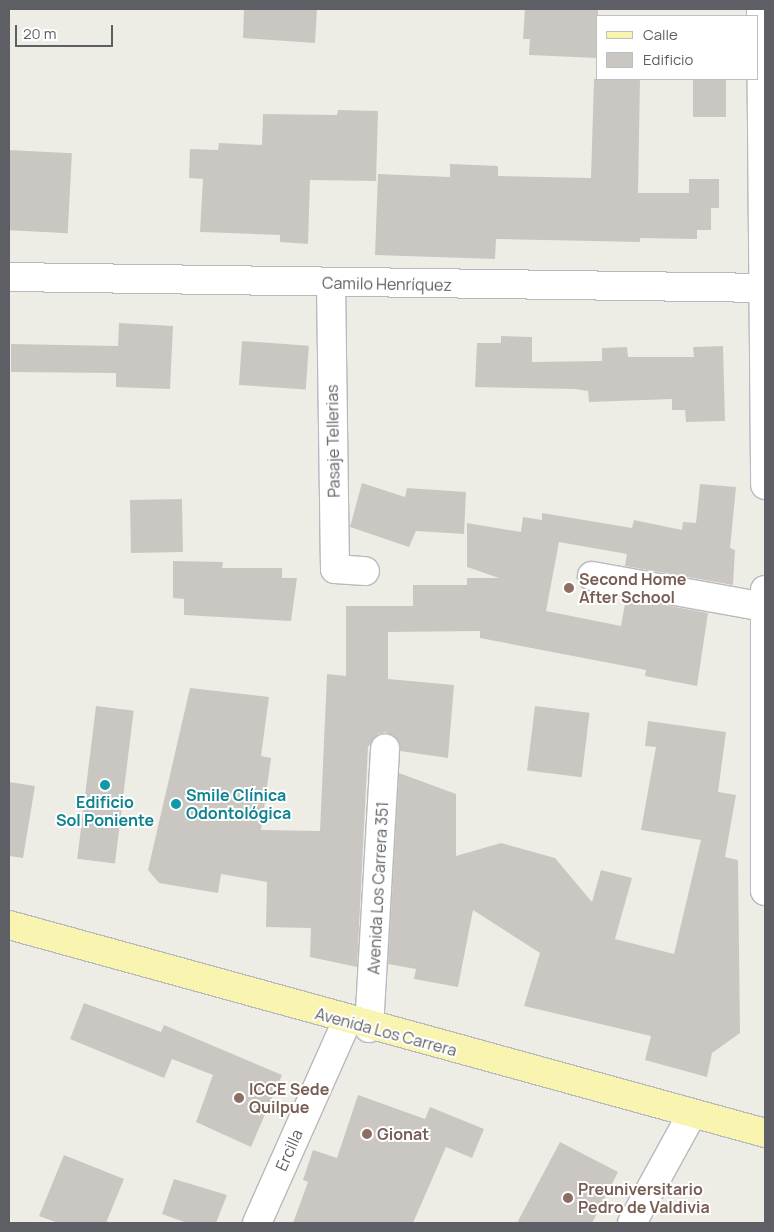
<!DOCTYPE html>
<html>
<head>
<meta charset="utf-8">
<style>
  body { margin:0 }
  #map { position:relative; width:774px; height:1232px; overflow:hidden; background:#eeede5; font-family:Manrope,sans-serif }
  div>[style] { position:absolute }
  .building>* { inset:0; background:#cac7c2; transform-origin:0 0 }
  .roads { filter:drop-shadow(1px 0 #b7b9be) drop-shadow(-1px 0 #b7b9be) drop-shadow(0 1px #b7b9be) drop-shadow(0 -1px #b7b9be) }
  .minor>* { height:28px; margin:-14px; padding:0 14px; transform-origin:14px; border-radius:14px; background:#fff }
  .tertiary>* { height:28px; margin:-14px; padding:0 14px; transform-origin:14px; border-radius:14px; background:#fff }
  .secondary>* { height:28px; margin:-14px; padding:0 14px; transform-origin:14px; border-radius:14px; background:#fff }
  .primary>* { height:28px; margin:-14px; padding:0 14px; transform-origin:14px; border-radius:14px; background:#f9f4af }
  .dots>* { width:14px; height:14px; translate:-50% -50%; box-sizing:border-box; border:2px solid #fff; border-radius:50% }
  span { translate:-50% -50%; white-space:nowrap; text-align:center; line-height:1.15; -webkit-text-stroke:4px #fff; paint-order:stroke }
  .street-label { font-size:16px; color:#5d5f64 }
  .education-label { font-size:16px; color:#785e54; font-weight:700 }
  .left { translate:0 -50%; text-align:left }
  .culture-label { font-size:16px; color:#0d838f; font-weight:700 }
  .frame { position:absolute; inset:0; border:10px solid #5d5f64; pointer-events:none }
  .legend { position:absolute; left:596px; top:15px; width:162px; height:65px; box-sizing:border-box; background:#fff; border:1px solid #bebfc1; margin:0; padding:6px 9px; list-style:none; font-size:15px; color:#5d5f64 }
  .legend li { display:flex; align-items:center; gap:10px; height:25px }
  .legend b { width:25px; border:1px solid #bebfc1 }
  .scale { position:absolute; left:15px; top:25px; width:98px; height:22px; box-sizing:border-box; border:2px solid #5d5f64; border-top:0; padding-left:6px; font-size:15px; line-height:18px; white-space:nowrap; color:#5d5f64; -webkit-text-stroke:4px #fff; paint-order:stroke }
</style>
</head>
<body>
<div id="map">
  <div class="building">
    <div style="clip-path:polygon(244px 9px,317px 9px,315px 43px,243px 38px)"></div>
    <div style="clip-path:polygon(525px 9px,598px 10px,598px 58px,529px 55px,530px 39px,523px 39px)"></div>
    <div style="clip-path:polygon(594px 79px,640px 79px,638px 193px,689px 193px,689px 179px,719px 179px,719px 208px,711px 208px,711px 230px,697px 230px,697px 239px,640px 238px,640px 242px,496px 239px,495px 259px,375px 255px,378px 174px,450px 177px,450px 164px,498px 166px,498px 176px,591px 178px)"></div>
    <div style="left:693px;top:79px;width:33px;height:38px"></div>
    <div style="clip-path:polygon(338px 110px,378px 111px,376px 181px,310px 180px,308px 244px,280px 242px,280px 235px,200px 232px,203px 179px,189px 178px,190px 149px,218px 150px,219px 143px,262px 145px,263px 114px,337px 115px)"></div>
    <div style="left:9px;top:150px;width:63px;height:80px;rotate:3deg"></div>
    <div style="clip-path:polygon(119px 323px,173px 326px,170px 389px,116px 387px,116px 373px,11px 372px,11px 344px,118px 346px)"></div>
    <div style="clip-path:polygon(501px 336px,532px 337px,532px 362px,602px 361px,602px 348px,627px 347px,628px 357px,694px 357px,693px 347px,723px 346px,725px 421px,686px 422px,685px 410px,672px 410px,672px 399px,589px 402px,588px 391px,575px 389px,475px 387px,477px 343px,501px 343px)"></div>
    <div style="left:242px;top:341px;width:67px;height:44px;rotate:4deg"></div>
    <div style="clip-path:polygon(362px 483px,405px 497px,407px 488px,466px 492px,464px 534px,416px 531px,409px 547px,350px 527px)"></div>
    <div style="clip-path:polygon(700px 484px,736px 487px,730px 548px,735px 550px,733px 585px,625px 566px,627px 554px,559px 542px,546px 611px,621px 626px,626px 598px,708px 613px,697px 686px,645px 676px,646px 670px,480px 638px,480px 631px,388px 632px,388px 679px,454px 685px,448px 758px,400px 751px,399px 741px,386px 732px,378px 734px,368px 747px,357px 967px,310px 957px,311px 928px,266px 927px,267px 882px,221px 874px,218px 893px,159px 883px,148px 870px,190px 688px,269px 697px,261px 756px,271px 758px,261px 830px,320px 831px,327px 674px,346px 676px,346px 606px,413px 606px,413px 585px,467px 585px,467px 578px,499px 578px,467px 567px,467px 523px,521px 532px,523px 517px,542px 520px,542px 513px,632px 528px,634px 520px,682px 530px,683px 522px,696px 523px)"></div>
    <div style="left:182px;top:499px;width:53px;height:52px;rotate:89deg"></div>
    <div style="clip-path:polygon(173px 561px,223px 562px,222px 568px,282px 568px,282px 578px,297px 578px,291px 621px,184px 615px,184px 599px,173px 598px)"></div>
    <div style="left:96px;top:706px;width:38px;height:154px;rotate:7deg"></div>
    <div style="left:535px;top:706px;width:55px;height:65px;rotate:7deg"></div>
    <div style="clip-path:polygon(648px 721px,726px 732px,718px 792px,736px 795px,725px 857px,738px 860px,740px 1033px,712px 1053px,707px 1077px,645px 1060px,651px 1036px,524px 1006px,540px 953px,473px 910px,458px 987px,414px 979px,416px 969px,388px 964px,399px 773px,456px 794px,456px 856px,501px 843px,555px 858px,592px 902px,601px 870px,632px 878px,615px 939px,674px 954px,701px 840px,641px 830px,656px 747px,645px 746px)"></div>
    <div style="clip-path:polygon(9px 782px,35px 786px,23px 858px,9px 856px)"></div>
    <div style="clip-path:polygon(84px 1003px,161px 1032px,164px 1025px,282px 1075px,251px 1147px,196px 1122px,213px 1075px,172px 1059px,164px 1078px,70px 1039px)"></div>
    <div style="clip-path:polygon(358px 1095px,425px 1119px,430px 1107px,484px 1129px,472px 1158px,446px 1147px,413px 1223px,293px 1223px,308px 1182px,303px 1180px,313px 1150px,337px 1158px)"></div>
    <div style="clip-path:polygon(560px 1142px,618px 1172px,592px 1223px,517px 1223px)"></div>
    <div style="clip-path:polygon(64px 1155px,124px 1179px,106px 1223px,58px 1223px,39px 1216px)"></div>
    <div style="clip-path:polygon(174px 1179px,227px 1195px,216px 1223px,187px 1223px,162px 1214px)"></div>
  </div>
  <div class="roads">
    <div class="minor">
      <div style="left:9px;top:277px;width:756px;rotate:0.83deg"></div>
      <div style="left:331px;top:283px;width:286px;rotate:89.2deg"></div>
      <div style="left:335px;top:569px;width:30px;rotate:4deg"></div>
      <div style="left:592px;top:576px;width:176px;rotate:10.2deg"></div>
      <div style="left:369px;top:1028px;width:280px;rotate:-86.7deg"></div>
      <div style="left:257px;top:1223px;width:221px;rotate:-66deg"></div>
    </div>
    <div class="tertiary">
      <div style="left:761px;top:9px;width:476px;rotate:89.5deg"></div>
      <div style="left:765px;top:590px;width:301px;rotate:90deg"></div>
    </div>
    <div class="secondary">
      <div style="left:632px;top:1223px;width:124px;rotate:-61.2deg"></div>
    </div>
    <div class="primary">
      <div style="left:9px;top:925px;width:784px;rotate:15.38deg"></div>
    </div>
  </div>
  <div class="dots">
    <div style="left:569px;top:588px;background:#8d6e63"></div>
    <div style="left:105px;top:785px;background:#0f9aa8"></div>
    <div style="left:176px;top:804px;background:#0f9aa8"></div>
    <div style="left:239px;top:1098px;background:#8d6e63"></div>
    <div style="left:367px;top:1134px;background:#8d6e63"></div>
    <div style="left:568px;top:1198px;background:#8d6e63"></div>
  </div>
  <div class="street-label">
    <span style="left:387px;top:284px;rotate:1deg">Camilo Henríquez</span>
    <span style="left:333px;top:441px;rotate:-91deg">Pasaje Tellerias</span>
    <span style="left:378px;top:888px;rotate:-87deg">Avenida Los Carrera 351</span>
    <span style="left:386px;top:1032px;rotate:15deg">Avenida Los Carrera</span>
    <span style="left:289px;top:1150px;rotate:-66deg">Ercilla</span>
  </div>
  <div class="education-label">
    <span class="left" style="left:579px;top:588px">Second Home<br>After School</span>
    <span class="left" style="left:249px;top:1098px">ICCE Sede<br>Quilpue</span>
    <span class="left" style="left:377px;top:1134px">Gionat</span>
    <span class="left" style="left:578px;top:1198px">Preuniversitario<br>Pedro de Valdivia</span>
  </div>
  <div class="culture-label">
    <span class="left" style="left:186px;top:804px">Smile Clínica<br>Odontológica</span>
    <span style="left:105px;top:811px">Edificio<br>Sol Poniente</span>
  </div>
  <div class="frame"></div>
  <ul class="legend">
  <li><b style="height:6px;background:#f9f4af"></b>Calle</li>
  <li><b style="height:14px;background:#cac7c2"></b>Edificio</li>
  </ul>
  <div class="scale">20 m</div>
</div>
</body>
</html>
